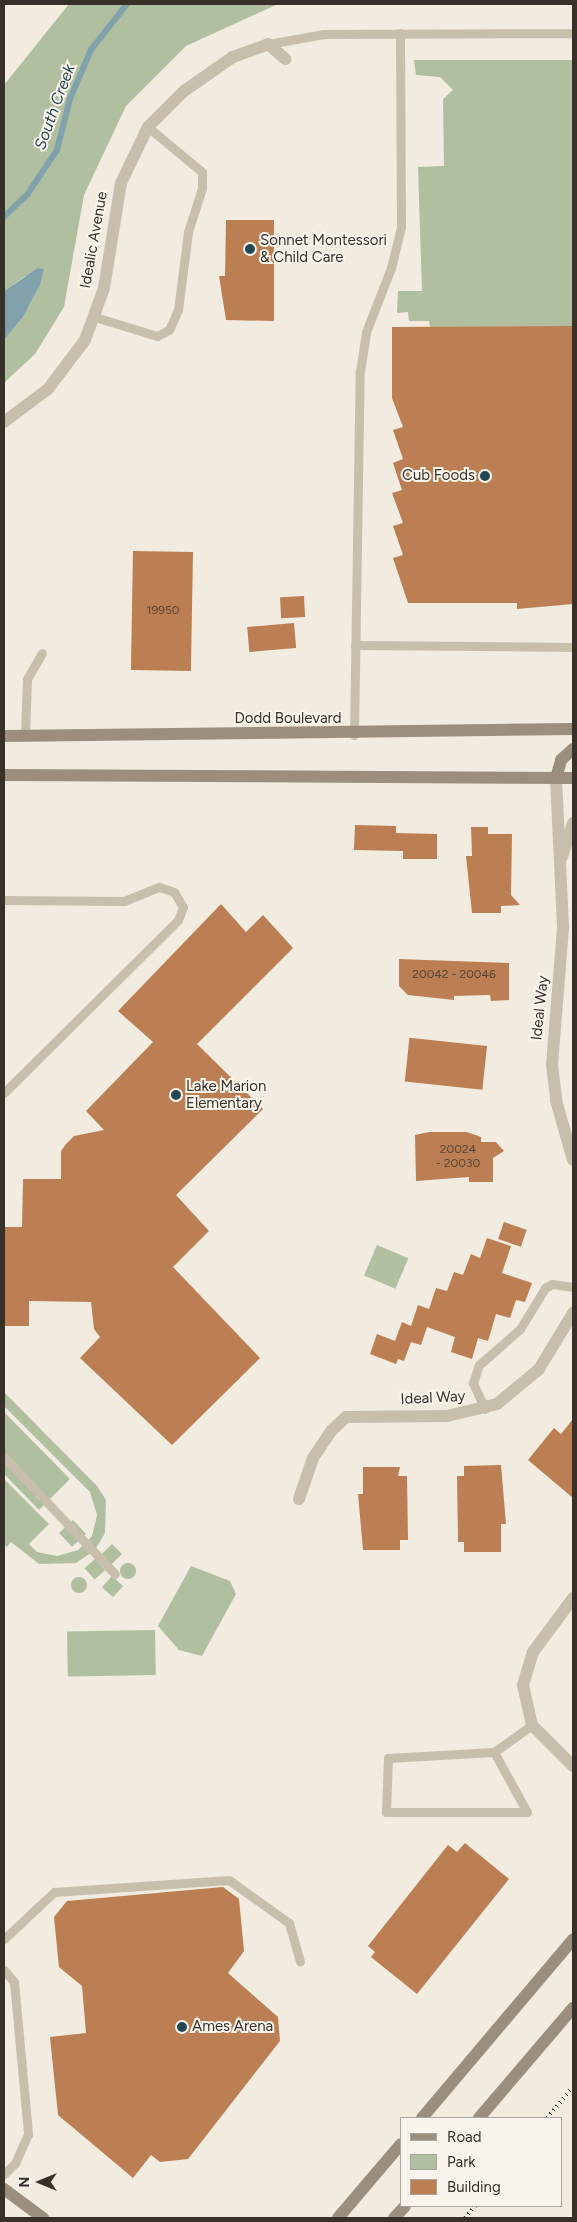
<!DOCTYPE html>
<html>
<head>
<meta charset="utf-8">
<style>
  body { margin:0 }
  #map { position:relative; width:577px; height:2222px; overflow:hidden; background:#f1ecdf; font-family:Figtree,sans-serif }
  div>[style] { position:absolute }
  .green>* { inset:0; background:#afbfa0; transform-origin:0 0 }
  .round { border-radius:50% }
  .water>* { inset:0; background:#81a2ab }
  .stream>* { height:5.5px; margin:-2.75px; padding:0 2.75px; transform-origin:2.75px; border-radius:2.75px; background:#81a2ab }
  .building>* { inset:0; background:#bb7f53; transform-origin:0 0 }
  .lane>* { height:9px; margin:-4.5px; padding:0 4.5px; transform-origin:4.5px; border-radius:4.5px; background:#c8beac }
  .street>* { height:12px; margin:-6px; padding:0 6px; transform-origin:6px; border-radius:6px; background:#c8beac }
  .secondary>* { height:12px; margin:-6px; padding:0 6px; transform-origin:6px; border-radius:6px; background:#9c8e7e }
  .rail>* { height:4px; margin-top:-2px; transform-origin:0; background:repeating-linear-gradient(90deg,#37312a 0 1px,transparent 0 5px) }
  .dots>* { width:14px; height:14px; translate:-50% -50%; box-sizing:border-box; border:2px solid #f9f5ec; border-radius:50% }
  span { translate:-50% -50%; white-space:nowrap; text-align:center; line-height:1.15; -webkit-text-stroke:4px #f9f5ec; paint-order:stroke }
  .number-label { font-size:12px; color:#584434 }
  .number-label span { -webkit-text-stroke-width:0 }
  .street-label { font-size:15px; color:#37312a }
  .poi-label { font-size:15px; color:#37312a }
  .left { translate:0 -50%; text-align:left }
  .right { translate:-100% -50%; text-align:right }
  .water-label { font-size:16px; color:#234855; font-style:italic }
  .frame { position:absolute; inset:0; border:5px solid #37312a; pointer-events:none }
  .legend { position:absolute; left:400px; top:2117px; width:162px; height:90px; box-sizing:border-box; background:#f9f5ec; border:1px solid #aba79e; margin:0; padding:6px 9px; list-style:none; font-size:15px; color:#37312a }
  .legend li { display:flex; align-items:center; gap:10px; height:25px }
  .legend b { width:25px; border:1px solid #aba79e }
  .north { position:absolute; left:15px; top:2157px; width:50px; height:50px; -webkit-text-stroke:4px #f9f5ec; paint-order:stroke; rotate:270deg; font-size:14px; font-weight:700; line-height:20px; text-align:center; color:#37312a }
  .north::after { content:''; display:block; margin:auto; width:18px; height:22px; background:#37312a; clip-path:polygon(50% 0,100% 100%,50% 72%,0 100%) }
</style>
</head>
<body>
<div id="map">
  <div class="green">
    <div style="clip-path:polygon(69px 4px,278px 4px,186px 46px,126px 106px,84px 195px,64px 307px,35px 354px,4px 383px,4px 340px,23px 317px,40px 285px,25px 276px,4px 291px,4px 85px)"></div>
    <div style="clip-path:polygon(414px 60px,573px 60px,573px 326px,430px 327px,429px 321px,409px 321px,408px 312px,397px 313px,398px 291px,422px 291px,418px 167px,444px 166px,443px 99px,453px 90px,440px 77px,416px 75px)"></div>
    <div style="left:377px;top:1245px;width:34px;height:33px;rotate:23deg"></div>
    <div style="clip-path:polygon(4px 1392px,97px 1486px,106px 1500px,105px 1533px,95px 1550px,76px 1563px,39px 1564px,11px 1542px,7px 1547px,4px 1544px,4px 1479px,49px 1524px,29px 1544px,37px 1552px,57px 1556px,78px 1550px,92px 1536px,97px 1515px,90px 1492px,4px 1406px)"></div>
    <div style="clip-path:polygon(4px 1412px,70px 1479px,39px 1510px,4px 1474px)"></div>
    <div style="left:73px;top:1520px;width:19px;height:19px;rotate:47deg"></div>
    <div style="left:112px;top:1544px;width:14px;height:15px;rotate:45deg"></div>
    <div style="left:95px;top:1559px;width:15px;height:14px;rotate:48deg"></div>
    <div class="round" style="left:120px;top:1563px;width:16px;height:16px"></div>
    <div style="clip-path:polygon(191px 1566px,230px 1581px,236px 1594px,202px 1656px,179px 1650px,158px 1626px)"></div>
    <div style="left:112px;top:1576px;width:15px;height:15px;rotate:42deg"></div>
    <div class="round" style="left:71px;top:1577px;width:16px;height:16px"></div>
    <div style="left:155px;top:1630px;width:45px;height:88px;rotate:89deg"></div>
  </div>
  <div class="water">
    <div style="clip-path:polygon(38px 268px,44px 269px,40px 285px,23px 317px,4px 340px,4px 291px)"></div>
  </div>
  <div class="stream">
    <div style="left:4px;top:217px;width:32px;rotate:-44deg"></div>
    <div style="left:27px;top:195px;width:54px;rotate:-56.3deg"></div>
    <div style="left:57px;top:150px;width:53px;rotate:-75.7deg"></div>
    <div style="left:70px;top:99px;width:53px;rotate:-66.8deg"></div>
    <div style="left:91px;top:50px;width:58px;rotate:-52deg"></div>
  </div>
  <div class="building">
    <div style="clip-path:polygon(226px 220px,274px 220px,274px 321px,226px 320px,219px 276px,225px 276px)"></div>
    <div style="clip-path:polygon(573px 326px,573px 604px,517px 609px,517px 603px,408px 603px,393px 558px,403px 555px,393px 526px,403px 523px,392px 493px,402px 490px,393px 463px,403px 459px,393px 430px,403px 427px,392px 398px,392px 327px)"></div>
    <div style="left:133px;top:551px;width:60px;height:119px;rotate:1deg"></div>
    <div style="left:304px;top:596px;width:21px;height:24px;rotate:87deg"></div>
    <div style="left:294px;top:623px;width:25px;height:47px;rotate:85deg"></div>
    <div style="clip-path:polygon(355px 825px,396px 826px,396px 833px,437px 834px,437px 859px,403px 859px,403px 851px,354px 850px)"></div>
    <div style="clip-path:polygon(471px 827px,488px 827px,488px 834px,512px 834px,511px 895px,520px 905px,501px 906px,501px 913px,472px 913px,466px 856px,472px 856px)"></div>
    <div style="clip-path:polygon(221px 904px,246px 932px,263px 915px,293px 948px,197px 1044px,263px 1109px,176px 1195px,209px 1231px,173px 1267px,260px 1358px,172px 1445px,80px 1358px,100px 1337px,94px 1329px,91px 1302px,29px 1301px,29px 1326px,4px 1326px,4px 1227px,22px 1227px,23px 1179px,61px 1179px,61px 1151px,66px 1144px,74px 1136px,104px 1130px,86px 1111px,153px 1042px,118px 1011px)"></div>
    <div style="clip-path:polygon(399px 959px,509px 963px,509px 1000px,491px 1001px,490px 995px,454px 996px,454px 1000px,408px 995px,399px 986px)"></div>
    <div style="left:487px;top:1046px;width:44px;height:78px;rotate:96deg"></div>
    <div style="clip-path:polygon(429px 1132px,467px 1132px,481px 1137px,481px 1142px,496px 1142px,504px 1151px,493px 1158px,493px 1182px,469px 1182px,469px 1177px,416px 1181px,415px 1135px)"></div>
    <div style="left:504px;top:1222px;width:24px;height:18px;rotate:19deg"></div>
    <div style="clip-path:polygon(487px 1238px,511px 1246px,502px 1273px,532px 1283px,525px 1302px,516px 1300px,510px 1318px,496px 1314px,488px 1341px,478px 1338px,472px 1359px,451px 1352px,455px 1337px,427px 1327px,421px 1345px,411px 1342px,404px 1361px,398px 1359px,396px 1364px,370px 1354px,377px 1334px,395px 1341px,402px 1322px,411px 1326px,418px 1305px,429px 1309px,436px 1288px,447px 1291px,454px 1272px,463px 1275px,471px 1254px,480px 1258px)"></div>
    <div style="clip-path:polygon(573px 1419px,573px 1498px,528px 1460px,554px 1428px,561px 1434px)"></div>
    <div style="clip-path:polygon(501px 1465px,506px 1524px,501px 1524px,501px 1552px,464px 1552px,464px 1542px,458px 1542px,457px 1476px,464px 1476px,464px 1466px)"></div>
    <div style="clip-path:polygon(363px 1467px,400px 1467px,398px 1476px,407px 1476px,408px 1540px,400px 1540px,400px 1550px,363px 1550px,358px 1494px,363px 1494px)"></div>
    <div style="clip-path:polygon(465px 1843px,509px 1879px,417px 1994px,371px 1957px,375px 1952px,368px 1946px,448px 1845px,457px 1852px)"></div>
    <div style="clip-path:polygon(223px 1887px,239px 1899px,244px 1951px,228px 1973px,278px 2017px,280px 2041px,188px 2159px,160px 2162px,151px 2155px,133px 2178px,58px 2115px,50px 2037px,86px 2033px,82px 1986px,59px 1967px,54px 1917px,67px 1901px)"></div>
  </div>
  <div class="lane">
    <div style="left:268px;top:44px;width:57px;rotate:-10.1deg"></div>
    <div style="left:324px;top:34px;width:249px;rotate:-0.2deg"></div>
    <div style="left:95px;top:317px;width:65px;rotate:17deg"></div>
    <div style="left:157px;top:336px;width:13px;rotate:-27deg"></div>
    <div style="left:169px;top:330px;width:22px;rotate:-66deg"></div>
    <div style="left:178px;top:310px;width:79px;rotate:-82.7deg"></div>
    <div style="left:188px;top:232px;width:46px;rotate:-72.3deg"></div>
    <div style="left:202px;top:188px;width:16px;rotate:-90deg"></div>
    <div style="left:202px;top:172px;width:70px;rotate:-140.2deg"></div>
    <div style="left:355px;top:645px;width:218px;rotate:0.5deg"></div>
    <div style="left:354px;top:735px;width:364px;rotate:-89.1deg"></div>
    <div style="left:360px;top:371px;width:39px;rotate:-81deg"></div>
    <div style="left:366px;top:332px;width:69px;rotate:-68.7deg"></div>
    <div style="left:391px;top:268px;width:42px;rotate:-76.3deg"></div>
    <div style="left:401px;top:227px;width:194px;rotate:-90.3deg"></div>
    <div style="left:25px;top:736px;width:57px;rotate:-88deg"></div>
    <div style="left:27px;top:679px;width:30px;rotate:-60deg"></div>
    <div style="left:4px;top:900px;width:120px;rotate:0.5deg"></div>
    <div style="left:124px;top:901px;width:38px;rotate:-22deg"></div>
    <div style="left:159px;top:887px;width:16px;rotate:18deg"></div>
    <div style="left:174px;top:892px;width:17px;rotate:59deg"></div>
    <div style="left:183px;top:907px;width:14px;rotate:111deg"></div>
    <div style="left:178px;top:920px;width:245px;rotate:135.2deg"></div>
    <div style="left:485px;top:1409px;width:29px;rotate:-115deg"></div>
    <div style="left:473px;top:1383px;width:19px;rotate:-72deg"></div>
    <div style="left:479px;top:1365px;width:55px;rotate:-41.3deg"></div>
    <div style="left:520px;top:1329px;width:48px;rotate:-58.6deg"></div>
    <div style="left:545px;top:1288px;width:8px;rotate:-30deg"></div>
    <div style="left:552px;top:1284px;width:21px;rotate:8deg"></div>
    <div style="left:4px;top:1457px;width:161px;rotate:46.5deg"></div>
    <div style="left:494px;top:1752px;width:68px;rotate:61.2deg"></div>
    <div style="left:527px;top:1812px;width:141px;rotate:180deg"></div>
    <div style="left:386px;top:1812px;width:54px;rotate:-87.9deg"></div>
    <div style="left:388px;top:1758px;width:106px;rotate:-3.2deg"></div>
    <div style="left:494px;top:1752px;width:47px;rotate:-35.4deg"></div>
    <div style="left:4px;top:1939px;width:69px;rotate:-43.2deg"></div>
    <div style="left:54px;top:1892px;width:175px;rotate:-3.9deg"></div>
    <div style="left:229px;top:1880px;width:74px;rotate:35.6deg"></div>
    <div style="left:289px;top:1923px;width:40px;rotate:74deg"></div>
    <div style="left:4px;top:1970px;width:16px;rotate:50deg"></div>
    <div style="left:14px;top:1982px;width:153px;rotate:84.7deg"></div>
    <div style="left:28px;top:2134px;width:32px;rotate:114deg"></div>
    <div style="left:15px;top:2163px;width:16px;rotate:135deg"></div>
  </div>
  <div class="street">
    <div style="left:4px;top:422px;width:55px;rotate:-36.9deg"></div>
    <div style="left:48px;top:389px;width:61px;rotate:-52.9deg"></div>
    <div style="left:85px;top:340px;width:55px;rotate:-69.9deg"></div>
    <div style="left:104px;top:288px;width:106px;rotate:-80.8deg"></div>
    <div style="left:121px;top:183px;width:62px;rotate:-64.3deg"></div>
    <div style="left:148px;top:127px;width:51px;rotate:-45deg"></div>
    <div style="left:184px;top:91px;width:60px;rotate:-34.8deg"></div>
    <div style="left:233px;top:57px;width:37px;rotate:-20deg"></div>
    <div style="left:268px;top:44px;width:23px;rotate:41deg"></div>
    <div style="left:556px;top:778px;width:150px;rotate:87.3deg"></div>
    <div style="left:563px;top:928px;width:137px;rotate:94.6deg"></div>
    <div style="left:552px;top:1065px;width:35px;rotate:83deg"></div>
    <div style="left:556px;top:1100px;width:62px;rotate:74.2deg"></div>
    <div style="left:562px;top:857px;width:36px;rotate:-72deg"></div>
    <div style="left:299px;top:1499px;width:43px;rotate:-71.1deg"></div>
    <div style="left:313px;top:1458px;width:32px;rotate:-56deg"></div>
    <div style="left:331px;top:1431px;width:21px;rotate:-43deg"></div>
    <div style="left:346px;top:1417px;width:101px;rotate:-0.6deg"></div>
    <div style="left:447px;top:1416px;width:51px;rotate:-13.5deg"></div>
    <div style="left:497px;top:1404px;width:55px;rotate:-39.8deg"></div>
    <div style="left:539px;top:1369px;width:66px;rotate:-58.7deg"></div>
    <div style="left:573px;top:1598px;width:67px;rotate:126.5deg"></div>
    <div style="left:533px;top:1652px;width:34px;rotate:107deg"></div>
    <div style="left:523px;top:1685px;width:41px;rotate:77.3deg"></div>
    <div style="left:532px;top:1725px;width:58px;rotate:45deg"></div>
  </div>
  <div class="secondary">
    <div style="left:4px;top:736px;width:569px;rotate:-0.7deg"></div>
    <div style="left:4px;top:775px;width:569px;rotate:0.3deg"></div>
    <div style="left:556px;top:778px;width:19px;rotate:-74deg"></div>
    <div style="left:561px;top:760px;width:16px;rotate:-43deg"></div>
    <div style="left:422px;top:2118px;width:234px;rotate:-49.8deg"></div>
    <div style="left:479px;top:2118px;width:145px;rotate:-49.5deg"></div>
    <div style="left:4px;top:2189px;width:49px;rotate:36.6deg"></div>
    <div style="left:338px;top:2218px;width:97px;rotate:-49.6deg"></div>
    <div style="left:394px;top:2218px;width:16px;rotate:-47deg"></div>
  </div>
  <div class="rail">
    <div style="left:547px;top:2118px;width:40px;rotate:-50deg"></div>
    <div style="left:465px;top:2218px;width:16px;rotate:-50deg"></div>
  </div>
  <div class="dots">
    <div style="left:250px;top:249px;background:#234855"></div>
    <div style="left:485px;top:476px;background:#234855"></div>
    <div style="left:176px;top:1095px;background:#234855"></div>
    <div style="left:182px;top:2027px;background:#234855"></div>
  </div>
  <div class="number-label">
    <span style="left:163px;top:611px">19950</span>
    <span style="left:454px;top:975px">20042 - 20046</span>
    <span style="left:458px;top:1157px">20024<br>- 20030</span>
  </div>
  <div class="street-label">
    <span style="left:94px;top:240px;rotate:-80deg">Idealic Avenue</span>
    <span style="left:288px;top:719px">Dodd Boulevard</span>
    <span style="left:540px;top:1008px;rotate:-84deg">Ideal Way</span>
    <span style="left:433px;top:1398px;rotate:-3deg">Ideal Way</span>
  </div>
  <div class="poi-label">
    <span class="left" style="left:260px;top:249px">Sonnet Montessori<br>&amp; Child Care</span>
    <span class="right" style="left:475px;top:476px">Cub Foods</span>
    <span class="left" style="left:186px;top:1095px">Lake Marion<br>Elementary</span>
    <span class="left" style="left:192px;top:2027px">Ames Arena</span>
  </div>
  <div class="water-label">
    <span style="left:55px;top:107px;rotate:-70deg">South Creek</span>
  </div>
  <div class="frame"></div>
  <ul class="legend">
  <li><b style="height:6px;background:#9c8e7e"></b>Road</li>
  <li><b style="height:14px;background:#afbfa0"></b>Park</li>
  <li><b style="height:14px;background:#bb7f53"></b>Building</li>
  </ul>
  <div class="north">N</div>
</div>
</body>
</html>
